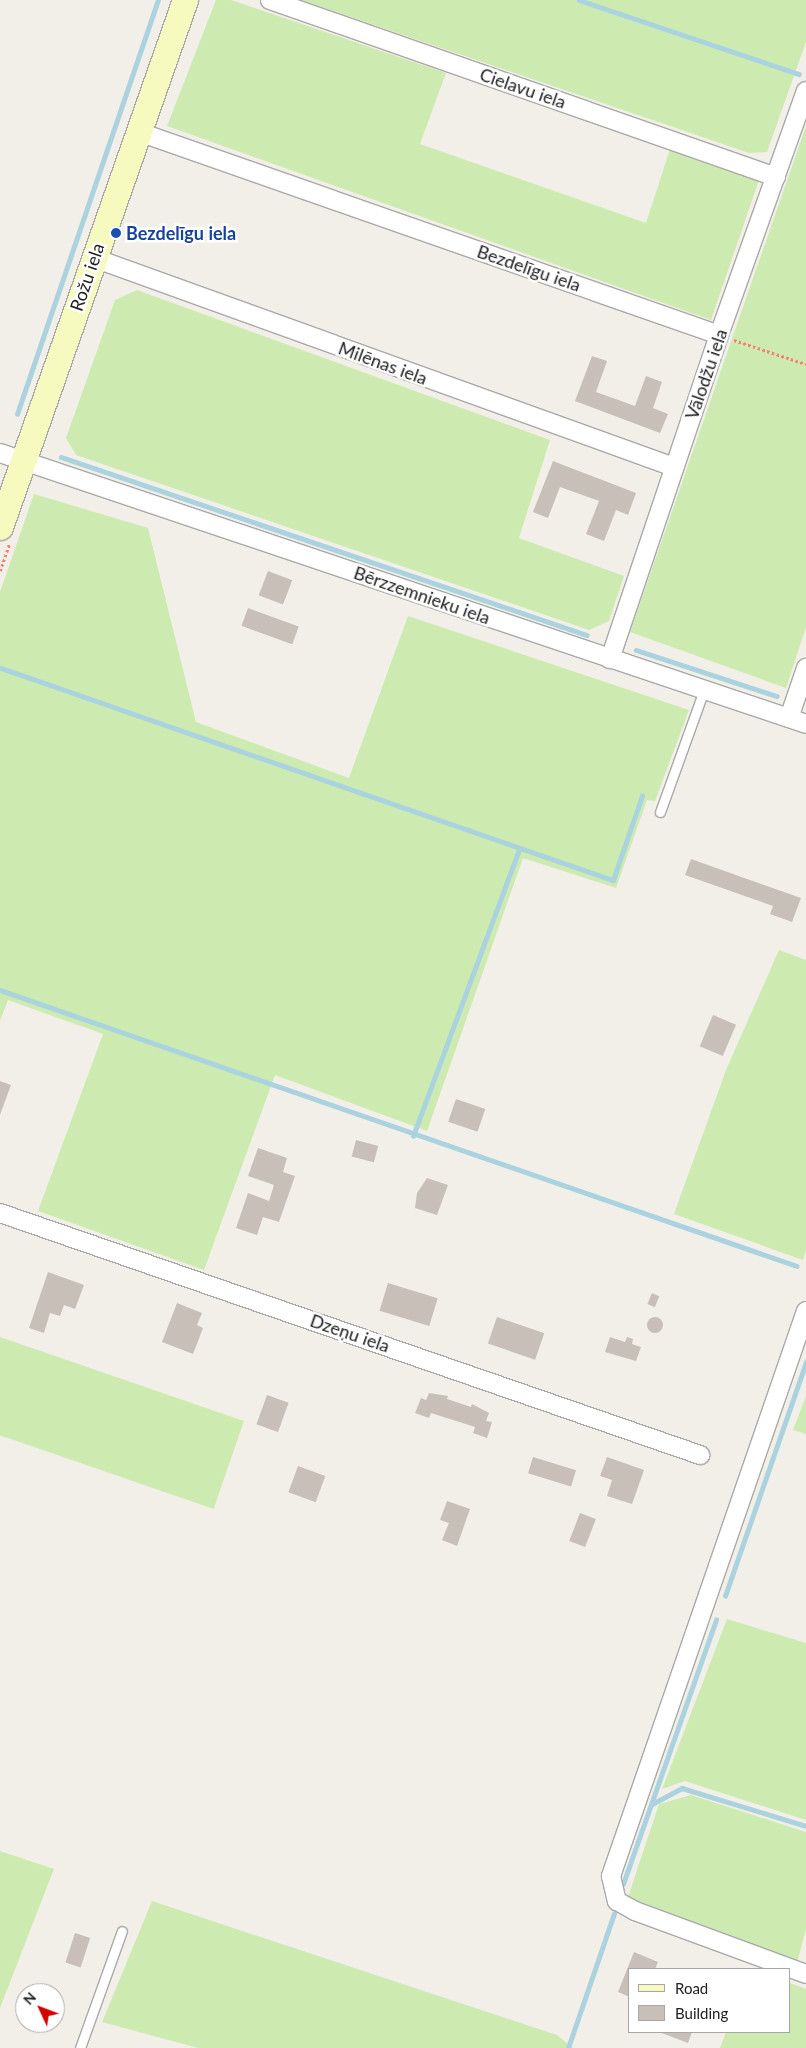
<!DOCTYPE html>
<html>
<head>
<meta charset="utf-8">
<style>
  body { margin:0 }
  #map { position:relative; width:806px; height:2048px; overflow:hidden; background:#f2efe9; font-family:Lato,sans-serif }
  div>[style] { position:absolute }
  .grass>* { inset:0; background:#cdebb0; transform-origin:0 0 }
  .stream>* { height:4.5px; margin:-2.25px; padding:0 2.25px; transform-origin:2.25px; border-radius:2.25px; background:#aad3df }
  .building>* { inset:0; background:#c7bfb8; transform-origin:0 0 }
  .round { border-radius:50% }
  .path>* { height:2.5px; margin-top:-1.25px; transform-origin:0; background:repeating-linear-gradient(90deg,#fa8072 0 2.5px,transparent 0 5px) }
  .roads { filter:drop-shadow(1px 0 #a9a9a9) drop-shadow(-1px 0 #a9a9a9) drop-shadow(0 1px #a9a9a9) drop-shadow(0 -1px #a9a9a9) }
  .lane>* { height:9px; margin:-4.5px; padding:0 4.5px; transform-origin:4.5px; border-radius:4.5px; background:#fff }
  .street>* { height:18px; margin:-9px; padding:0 9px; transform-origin:9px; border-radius:9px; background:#fff }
  .secondary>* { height:25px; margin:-12.5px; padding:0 12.5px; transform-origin:12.5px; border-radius:12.5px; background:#f7fabf }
  .dots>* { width:14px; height:14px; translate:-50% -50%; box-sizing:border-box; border:2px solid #fff; border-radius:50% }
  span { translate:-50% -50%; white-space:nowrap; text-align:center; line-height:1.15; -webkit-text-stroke:5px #fff; paint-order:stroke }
  .street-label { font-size:18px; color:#222 }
  .transit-label { font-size:18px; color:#164399; font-weight:700 }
  .left { translate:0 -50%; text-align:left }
  .legend { position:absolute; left:628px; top:1968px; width:162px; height:65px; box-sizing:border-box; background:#fff; border:1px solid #a7a7a7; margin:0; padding:6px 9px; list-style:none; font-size:15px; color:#222 }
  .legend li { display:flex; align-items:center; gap:10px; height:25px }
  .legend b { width:25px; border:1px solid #a7a7a7 }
  .north { position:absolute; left:15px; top:1983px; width:50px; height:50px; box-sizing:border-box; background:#fff; border:1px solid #a7a7a7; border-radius:50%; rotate:313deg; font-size:14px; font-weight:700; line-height:20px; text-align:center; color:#222 }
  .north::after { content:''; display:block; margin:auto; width:18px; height:22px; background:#d40000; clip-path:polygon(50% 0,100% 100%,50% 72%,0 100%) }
</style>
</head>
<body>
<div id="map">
  <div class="grass">
    <div style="clip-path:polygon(216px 0,231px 0,446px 73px,420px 144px,646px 223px,670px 149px,759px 180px,711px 320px,167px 126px)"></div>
    <div style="clip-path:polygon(301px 0,806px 0,806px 42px,767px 152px,749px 153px)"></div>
    <div style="clip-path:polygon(806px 126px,806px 627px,786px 688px,630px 632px)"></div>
    <div style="clip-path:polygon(137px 290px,550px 440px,519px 538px,624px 576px,609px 621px,589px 630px,76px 455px,66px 438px,115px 300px)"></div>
    <div style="clip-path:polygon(34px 494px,148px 528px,196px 722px,349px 778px,408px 616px,689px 710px,655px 801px,647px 800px,616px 888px,523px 858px,427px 1131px,275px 1075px,204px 1270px,38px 1211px,103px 1034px,8px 1000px,0 1021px,0 592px)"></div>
    <div style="clip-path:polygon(779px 950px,806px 960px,806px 1250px,803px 1260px,674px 1214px,726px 1070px)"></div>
    <div style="left:0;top:1337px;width:258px;height:93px;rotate:19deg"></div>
    <div style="clip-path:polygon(806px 1396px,806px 1434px,793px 1430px)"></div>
    <div style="clip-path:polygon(727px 1619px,806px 1643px,806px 1820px,685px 1781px,662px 1789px)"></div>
    <div style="clip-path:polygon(691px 1795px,806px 1832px,806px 1929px,797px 1963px,628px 1897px,659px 1804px)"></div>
    <div style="clip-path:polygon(0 1851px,54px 1869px,0 2008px)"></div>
    <div style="clip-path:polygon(152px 1901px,557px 2035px,573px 2048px,198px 2048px,102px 2022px)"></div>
    <div style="clip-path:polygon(790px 1983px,806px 1989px,806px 2048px,720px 2048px,726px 2032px,790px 2032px)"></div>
  </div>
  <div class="stream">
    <div style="left:579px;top:0;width:232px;rotate:18.6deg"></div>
    <div style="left:17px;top:414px;width:437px;rotate:-71.2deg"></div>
    <div style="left:61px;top:457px;width:555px;rotate:18.7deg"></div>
    <div style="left:636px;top:650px;width:148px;rotate:18.1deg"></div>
    <div style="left:1px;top:668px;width:648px;rotate:19.11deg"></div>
    <div style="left:613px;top:880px;width:89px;rotate:-71deg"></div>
    <div style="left:0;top:990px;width:843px;rotate:19.1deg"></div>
    <div style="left:413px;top:1136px;width:306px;rotate:-69.7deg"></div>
    <div style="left:725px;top:1596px;width:248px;rotate:-70.9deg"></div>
    <div style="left:652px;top:1804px;width:34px;rotate:-28deg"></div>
    <div style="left:682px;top:1788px;width:130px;rotate:17deg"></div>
    <div style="left:623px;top:1884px;width:280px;rotate:-70.6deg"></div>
    <div style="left:568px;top:2048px;width:142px;rotate:-71.1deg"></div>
  </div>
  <div class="building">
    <div style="clip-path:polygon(592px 356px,607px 361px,596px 392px,635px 406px,646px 376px,662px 382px,653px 408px,668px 414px,660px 433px,575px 401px)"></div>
    <div style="clip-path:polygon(553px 461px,636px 493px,628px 515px,616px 510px,604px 541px,586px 534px,599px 501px,560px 487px,548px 518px,533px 512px)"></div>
    <div style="left:268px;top:571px;width:26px;height:26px;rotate:21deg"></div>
    <div style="left:248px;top:608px;width:54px;height:19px;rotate:20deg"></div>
    <div style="clip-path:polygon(691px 859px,801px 898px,792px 922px,770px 914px,773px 906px,685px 875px)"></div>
    <div style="left:713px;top:1015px;width:25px;height:34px;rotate:23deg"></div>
    <div style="clip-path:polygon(0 1081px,11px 1085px,0 1115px)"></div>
    <div style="left:456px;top:1099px;width:31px;height:24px;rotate:19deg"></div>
    <div style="left:356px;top:1140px;width:23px;height:17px;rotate:15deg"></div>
    <div style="clip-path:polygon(258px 1148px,287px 1158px,283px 1172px,295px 1176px,279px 1222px,263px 1217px,257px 1235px,236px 1228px,248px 1193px,269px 1201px,274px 1185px,248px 1176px)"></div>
    <div style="clip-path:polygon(427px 1178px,448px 1185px,437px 1215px,415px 1208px,417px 1193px)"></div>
    <div style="clip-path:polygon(48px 1272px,84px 1285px,75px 1309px,64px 1305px,60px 1316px,50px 1313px,44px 1333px,29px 1328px)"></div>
    <div style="left:388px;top:1283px;width:52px;height:29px;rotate:17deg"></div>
    <div style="left:652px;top:1293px;width:8px;height:12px;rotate:23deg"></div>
    <div style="clip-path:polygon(177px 1303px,202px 1313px,197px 1325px,203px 1328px,193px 1354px,162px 1342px)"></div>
    <div style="left:497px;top:1317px;width:50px;height:28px;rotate:19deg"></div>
    <div class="round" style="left:647px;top:1317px;width:16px;height:16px"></div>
    <div style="clip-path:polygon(610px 1337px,625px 1342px,627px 1337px,633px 1339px,632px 1344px,641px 1347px,636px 1361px,605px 1352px)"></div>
    <div style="clip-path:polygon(429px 1393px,448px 1396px,447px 1399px,471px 1407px,472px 1404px,489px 1413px,486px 1421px,492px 1422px,487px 1438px,473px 1433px,475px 1427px,431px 1413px,429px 1418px,415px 1413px,421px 1398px,426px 1400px)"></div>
    <div style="left:267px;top:1395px;width:23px;height:31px;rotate:20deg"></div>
    <div style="left:533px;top:1457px;width:45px;height:17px;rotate:17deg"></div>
    <div style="clip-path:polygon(607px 1457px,644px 1470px,632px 1504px,607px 1496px,612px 1480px,600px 1476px)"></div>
    <div style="left:298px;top:1466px;width:29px;height:28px;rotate:20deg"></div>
    <div style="clip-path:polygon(447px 1501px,470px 1509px,457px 1546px,442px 1540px,449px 1523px,440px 1520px)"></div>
    <div style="left:580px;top:1513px;width:17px;height:30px;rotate:21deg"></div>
    <div style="left:75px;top:1933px;width:16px;height:31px;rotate:18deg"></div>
    <div style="clip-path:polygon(634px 1952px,658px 1962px,655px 1969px,630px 1969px,630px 1997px,618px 1992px)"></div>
    <div style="clip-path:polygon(659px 2032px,692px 2032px,688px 2043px)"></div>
  </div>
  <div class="path">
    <div style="left:734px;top:340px;width:76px;rotate:18.4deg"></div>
    <div style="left:0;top:571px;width:28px;rotate:-71deg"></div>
  </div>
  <div class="roads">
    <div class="lane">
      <div style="left:660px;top:812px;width:130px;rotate:-70.2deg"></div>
      <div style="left:80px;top:2048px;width:124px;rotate:-70.3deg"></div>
    </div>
    <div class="street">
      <div style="left:270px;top:0;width:536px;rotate:19.28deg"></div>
      <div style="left:139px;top:132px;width:614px;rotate:19.29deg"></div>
      <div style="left:94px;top:258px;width:617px;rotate:19.82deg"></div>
      <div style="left:0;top:453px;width:850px;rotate:18.58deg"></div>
      <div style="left:610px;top:659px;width:342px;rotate:-71.4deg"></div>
      <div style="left:719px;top:335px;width:259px;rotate:-70.4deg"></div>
      <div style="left:789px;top:718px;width:53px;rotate:-71.2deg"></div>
      <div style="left:0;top:1213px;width:741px;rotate:19.07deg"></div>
      <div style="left:806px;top:1311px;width:598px;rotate:109.04deg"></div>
      <div style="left:611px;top:1876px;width:26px;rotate:77deg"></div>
      <div style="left:617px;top:1901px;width:21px;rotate:29deg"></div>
      <div style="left:635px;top:1911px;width:182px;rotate:20.2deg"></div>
    </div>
    <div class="secondary">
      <div style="left:0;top:527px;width:559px;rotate:-70.66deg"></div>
    </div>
  </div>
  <div class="dots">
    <div style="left:116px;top:233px;background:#1a4fb4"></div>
  </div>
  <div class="street-label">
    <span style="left:523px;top:88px;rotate:19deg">Cielavu iela</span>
    <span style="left:529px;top:268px;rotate:19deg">Bezdelīgu iela</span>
    <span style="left:87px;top:277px;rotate:-71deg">Rožu iela</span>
    <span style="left:383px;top:363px;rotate:20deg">Milēnas iela</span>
    <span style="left:706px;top:374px;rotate:-71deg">Vālodžu iela</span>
    <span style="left:422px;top:595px;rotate:19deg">Bērzzemnieku iela</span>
    <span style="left:350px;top:1333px;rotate:19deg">Dzeņu iela</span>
  </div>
  <div class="transit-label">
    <span class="left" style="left:126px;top:233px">Bezdelīgu iela</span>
  </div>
  <ul class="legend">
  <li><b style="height:6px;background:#f7fabf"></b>Road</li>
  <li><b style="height:14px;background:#c7bfb8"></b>Building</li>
  </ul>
  <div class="north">N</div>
</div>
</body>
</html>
